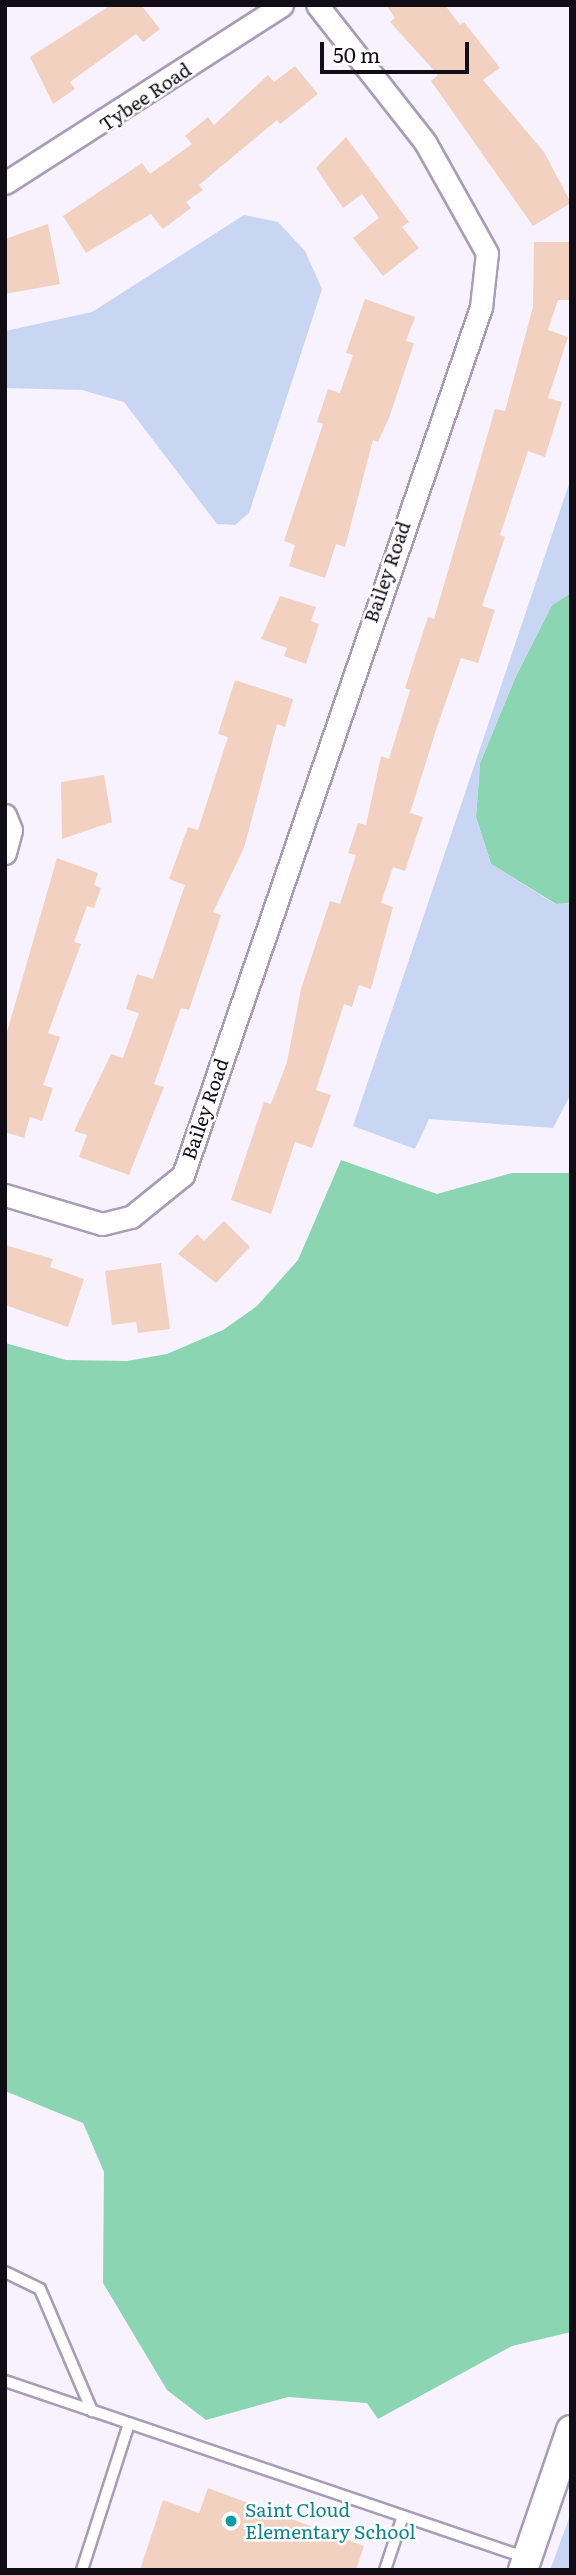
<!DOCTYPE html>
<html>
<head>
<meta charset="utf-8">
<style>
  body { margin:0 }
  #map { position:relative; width:576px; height:2575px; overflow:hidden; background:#f7f2fe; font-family:Literata,serif }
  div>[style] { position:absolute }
  .green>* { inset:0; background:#8bd5b2 }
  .water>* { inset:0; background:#c8d6f4 }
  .building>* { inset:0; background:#f3d1c1 }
  .roads { filter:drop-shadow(2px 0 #a89cb8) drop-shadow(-2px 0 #a89cb8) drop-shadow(0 2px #a89cb8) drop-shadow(0 -2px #a89cb8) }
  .lane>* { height:10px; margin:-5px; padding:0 5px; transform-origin:5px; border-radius:5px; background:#fff }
  .street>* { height:21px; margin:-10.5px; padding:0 10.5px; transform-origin:10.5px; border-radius:10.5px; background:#fff }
  .secondary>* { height:28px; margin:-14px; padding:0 14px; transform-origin:14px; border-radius:14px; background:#fff }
  .dots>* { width:19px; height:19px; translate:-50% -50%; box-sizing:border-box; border:4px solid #fff; border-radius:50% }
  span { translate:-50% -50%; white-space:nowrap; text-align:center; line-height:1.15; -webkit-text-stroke:5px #fff; paint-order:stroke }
  .street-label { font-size:19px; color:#110d17 }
  .culture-label { font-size:19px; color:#0d838f }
  .left { translate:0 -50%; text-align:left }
  .frame { position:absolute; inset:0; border:7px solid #110d17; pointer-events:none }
  .scale { position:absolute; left:320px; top:42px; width:149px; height:32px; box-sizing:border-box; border:4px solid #110d17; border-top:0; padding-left:9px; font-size:21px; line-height:24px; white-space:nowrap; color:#110d17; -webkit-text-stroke:5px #fff; paint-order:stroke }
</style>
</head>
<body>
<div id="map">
  <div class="green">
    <div style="clip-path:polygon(571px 593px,571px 903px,556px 904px,491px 864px,476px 817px,480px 763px,516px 676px,552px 605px)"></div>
    <div style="clip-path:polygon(341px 1160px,437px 1194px,512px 1173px,571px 1173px,571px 2332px,512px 2346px,378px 2419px,367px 2403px,288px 2397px,206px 2420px,167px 2390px,103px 2283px,104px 2172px,83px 2123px,5px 2091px,5px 1343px,66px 1360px,127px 1361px,167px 1354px,223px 1330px,257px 1306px,298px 1260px)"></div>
  </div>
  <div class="water">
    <div style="clip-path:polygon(244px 215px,278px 222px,305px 251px,322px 289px,249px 513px,235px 525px,217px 524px,124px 402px,82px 390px,5px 388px,5px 331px,92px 312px)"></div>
    <div style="clip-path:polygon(571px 478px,571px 593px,552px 605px,516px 676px,480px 763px,476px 817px,491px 864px,555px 904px,571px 903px,571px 1094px,553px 1128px,429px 1119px,415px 1149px,353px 1126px)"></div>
    <div style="clip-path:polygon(571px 2513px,571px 2570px,550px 2570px)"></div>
  </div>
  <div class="building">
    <div style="clip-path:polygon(111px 5px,141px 5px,160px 29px,143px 42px,136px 34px,70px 82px,75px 89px,53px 104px,30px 57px)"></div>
    <div style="clip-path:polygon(386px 5px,445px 5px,460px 25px,464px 22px,500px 68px,483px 80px,544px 152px,571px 203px,533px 226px,431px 81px,438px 75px,390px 22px,395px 18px)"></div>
    <div style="clip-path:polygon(295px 66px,318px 94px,280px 124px,277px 120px,199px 185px,203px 190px,186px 202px,191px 208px,163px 229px,151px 214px,86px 253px,63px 216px,142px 163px,150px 174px,192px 144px,185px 136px,208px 117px,214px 125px,268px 75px,274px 82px)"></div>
    <div style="clip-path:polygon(346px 137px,409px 222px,402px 227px,419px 248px,383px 276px,353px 238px,379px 218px,362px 194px,343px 208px,316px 168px)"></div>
    <div style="clip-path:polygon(48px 224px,60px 284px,5px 294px,5px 239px)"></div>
    <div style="clip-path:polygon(534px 242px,571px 242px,571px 300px,558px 300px,548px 330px,568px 337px,548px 398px,562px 402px,545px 457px,528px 451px,500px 535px,505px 537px,482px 606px,495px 610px,478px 663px,461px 658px,437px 727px,410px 813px,423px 817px,405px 871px,393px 867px,381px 903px,393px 907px,371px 989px,359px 985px,352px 1007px,344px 1004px,316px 1090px,331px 1095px,312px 1148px,295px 1142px,271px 1214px,231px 1200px,264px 1102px,271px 1104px,287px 1062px,301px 989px,330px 901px,340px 904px,356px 855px,348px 853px,358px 823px,366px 825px,381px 756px,389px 759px,410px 690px,405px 688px,428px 617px,434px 619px,495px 409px,505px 411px,533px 307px)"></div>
    <div style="clip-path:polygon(365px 299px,415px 317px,406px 341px,414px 343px,389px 418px,378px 442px,373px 440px,345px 547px,336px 544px,325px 578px,289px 566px,295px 545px,284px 541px,323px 424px,317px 422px,328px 389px,340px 393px,353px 355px,346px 353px)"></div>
    <div style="clip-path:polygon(280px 596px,316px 607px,311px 621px,319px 624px,306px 664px,284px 656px,287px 648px,261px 639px)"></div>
    <div style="clip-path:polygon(235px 680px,293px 699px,285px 727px,277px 724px,244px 848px,213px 912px,221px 915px,189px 1010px,181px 1008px,154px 1084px,164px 1087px,129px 1175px,79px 1157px,87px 1135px,74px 1131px,111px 1054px,123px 1058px,139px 1013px,126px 1009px,137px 974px,153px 979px,185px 885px,169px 879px,188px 827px,198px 830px,228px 737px,218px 734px)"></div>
    <div style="clip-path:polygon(104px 775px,112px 822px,62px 839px,61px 782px)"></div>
    <div style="clip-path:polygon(57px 858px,98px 873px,94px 885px,101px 888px,94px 908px,87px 906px,74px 942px,81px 944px,48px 1033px,60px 1037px,43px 1085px,53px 1088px,42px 1121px,30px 1117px,24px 1138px,5px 1132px,5px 1039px)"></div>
    <div style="clip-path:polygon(224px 1221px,250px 1247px,216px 1283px,178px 1254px,197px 1234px,204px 1241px)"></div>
    <div style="clip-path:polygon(5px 1245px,53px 1259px,50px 1267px,84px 1279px,68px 1327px,5px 1305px)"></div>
    <div style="clip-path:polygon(161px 1263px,170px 1329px,138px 1333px,136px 1322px,112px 1325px,105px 1271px)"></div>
    <div style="clip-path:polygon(208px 2488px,364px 2546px,356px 2570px,140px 2570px,163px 2500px,199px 2513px)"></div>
  </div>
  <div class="roads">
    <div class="lane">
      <div style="left:5px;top:2272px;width:39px;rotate:26deg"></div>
      <div style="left:40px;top:2289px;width:133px;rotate:66.9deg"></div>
      <div style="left:5px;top:2381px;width:551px;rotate:18.73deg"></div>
      <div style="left:82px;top:2570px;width:153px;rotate:-72.2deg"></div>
      <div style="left:385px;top:2570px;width:57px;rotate:-71.6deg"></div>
    </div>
    <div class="street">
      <div style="left:5px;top:183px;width:329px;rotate:-32.7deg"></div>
      <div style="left:5px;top:815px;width:16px;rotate:68deg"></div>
      <div style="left:11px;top:830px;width:24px;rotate:105deg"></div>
      <div style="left:5px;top:1195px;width:101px;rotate:16.6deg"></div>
      <div style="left:102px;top:1224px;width:30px;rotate:-14deg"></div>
      <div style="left:131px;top:1217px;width:67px;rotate:-38.9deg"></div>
      <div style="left:183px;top:1175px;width:918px;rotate:-71.05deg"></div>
      <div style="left:481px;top:307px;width:54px;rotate:-83.7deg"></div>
      <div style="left:487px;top:253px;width:127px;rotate:-119.2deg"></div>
      <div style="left:425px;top:142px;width:174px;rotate:-128.2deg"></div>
    </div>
    <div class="secondary">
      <div style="left:523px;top:2570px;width:148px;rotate:-71.1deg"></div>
    </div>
  </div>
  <div class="dots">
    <div style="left:231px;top:2521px;background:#0f9aa8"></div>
  </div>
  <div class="street-label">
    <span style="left:145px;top:97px;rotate:-34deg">Tybee Road</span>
    <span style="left:387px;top:572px;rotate:-71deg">Bailey Road</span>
    <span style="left:205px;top:1109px;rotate:-71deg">Bailey Road</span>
  </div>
  <div class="culture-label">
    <span class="left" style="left:245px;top:2521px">Saint Cloud<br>Elementary School</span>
  </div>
  <div class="frame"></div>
  <div class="scale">50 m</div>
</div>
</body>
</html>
